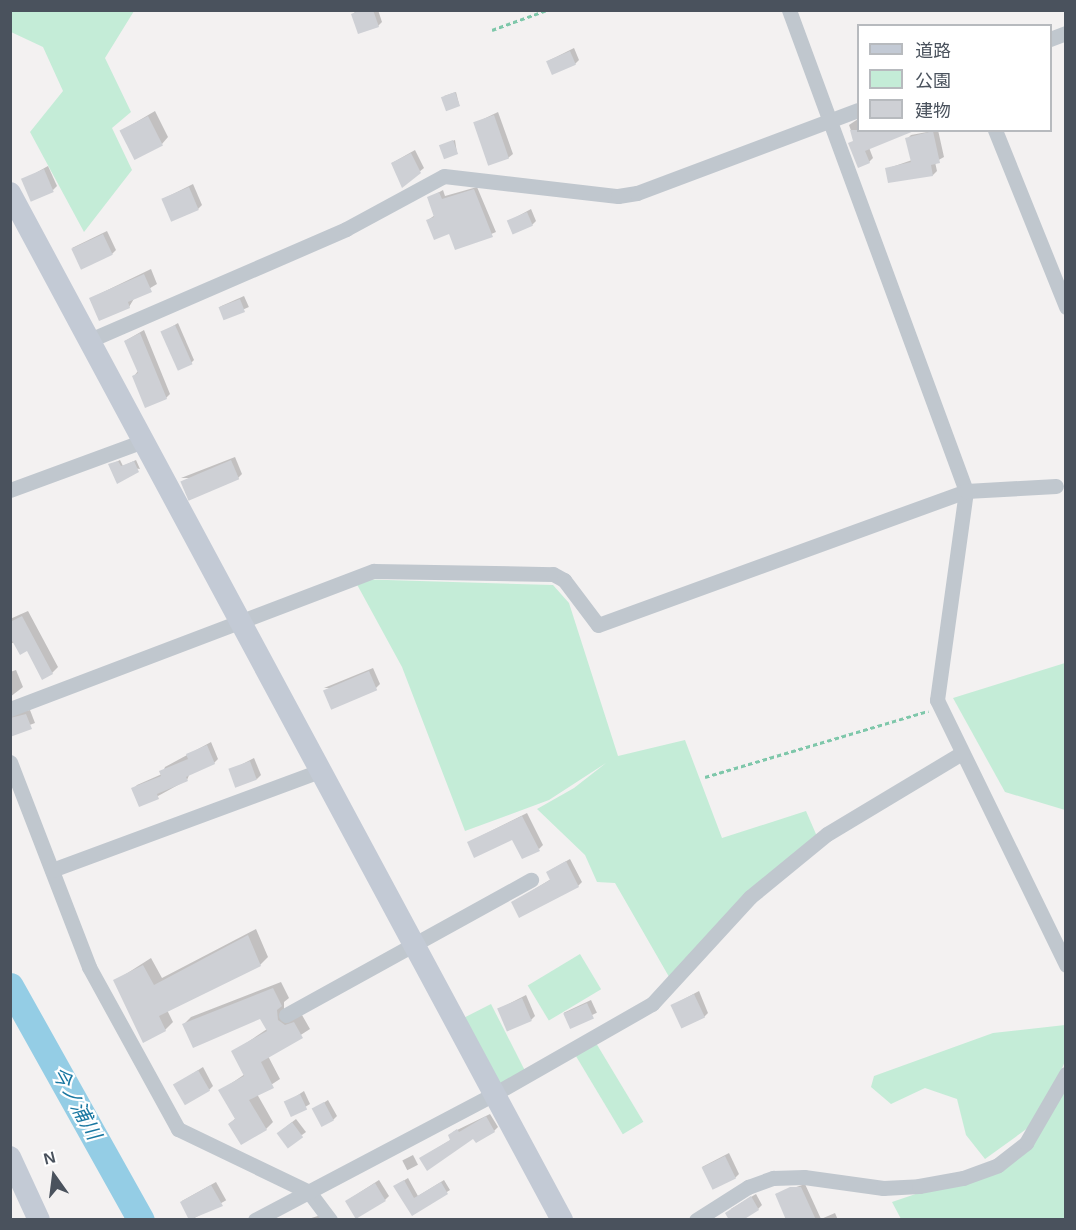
<!DOCTYPE html>
<html>
<head>
<meta charset="utf-8">
<style>
  body { margin:0 }
  #map { position:relative; width:1076px; height:1230px; overflow:hidden; background:#f3f1f1; font-family:Helvetica,"Noto Sans JP",sans-serif }
  div>[style] { position:absolute }
  .green>* { inset:0; background:#c4ecd7; transform-origin:0 0 }
  .shadow>* { inset:0; background:#0003; transform-origin:0 0 }
  .river>* { height:27px; margin:-13.5px; padding:0 13.5px; transform-origin:13.5px; border-radius:13.5px; background:#94cde5 }
  .building>* { inset:0; background:#ced0d5; transform-origin:0 0 }
  .path>* { height:3px; margin-top:-1.5px; transform-origin:0; background:repeating-linear-gradient(90deg,#7ec7aa 0 4.5px,transparent 0 7.5px) }
  .street>* { height:15px; margin:-7.5px; padding:0 7.5px; transform-origin:7.5px; border-radius:7.5px; background:#c0c7ce }
  .secondary>* { height:22px; margin:-11px; padding:0 11px; transform-origin:11px; border-radius:11px; background:#c3cad5 }
  span { translate:-50% -50%; white-space:nowrap; text-align:center; line-height:1.15; -webkit-text-stroke:4.5px #fff; paint-order:stroke }
  .water-label { font-size:20px; color:#1977a1; font-style:italic }
  .frame { position:absolute; inset:0; border:12px solid #4a525d; pointer-events:none }
  .legend { position:absolute; left:857px; top:24px; width:195px; height:108px; box-sizing:border-box; background:#fff; border:2px solid #b7babe; margin:0; padding:8px 10px; list-style:none; font-size:18px; color:#4a525d }
  .legend li { display:flex; align-items:center; gap:12px; height:30px }
  .legend b { width:30px; border:2px solid #b7babe }
  .north { position:absolute; left:24px; top:1146px; width:60px; height:60px; -webkit-text-stroke:4px #fff; paint-order:stroke; rotate:346deg; font-size:16px; font-weight:700; line-height:24px; text-align:center; color:#4a525d }
  .north::after { content:''; display:block; margin:auto; width:21px; height:27px; background:#4a525d; clip-path:polygon(50% 0,100% 100%,50% 72%,0 100%) }
</style>
</head>
<body>
<div id="map">
  <div class="green">
    <div style="clip-path:polygon(10px 11px,134px 11px,105px 58px,131px 112px,112px 128px,132px 170px,84px 232px,30px 132px,63px 91px,43px 47px,11px 32px)"></div>
    <div style="clip-path:polygon(354px 579px,553px 585px,569px 603px,618px 756px,685px 740px,722px 838px,806px 811px,819px 841px,672px 982px,615px 883px,597px 882px,585px 855px,537px 809px,574px 788px,606px 763px,549px 800px,465px 831px,402px 667px)"></div>
    <div style="clip-path:polygon(1065px 663px,1066px 663px,1065px 810px,1005px 792px,953px 698px)"></div>
    <div style="left:580px;top:954px;width:41px;height:61px;rotate:59deg"></div>
    <div style="left:491px;top:1004px;width:76px;height:36px;rotate:63deg"></div>
    <div style="clip-path:polygon(1065px 1025px,1065px 1061px,1049px 1101px,1065px 1077px,1065px 1219px,901px 1219px,892px 1202px,963px 1178px,1015px 1152px,1032px 1125px,985px 1159px,966px 1135px,957px 1099px,925px 1088px,891px 1104px,871px 1087px,874px 1076px,993px 1033px)"></div>
    <div style="left:596px;top:1043px;width:92px;height:24px;rotate:59deg"></div>
  </div>
  <div class="shadow">
    <div style="clip-path:polygon(357px 10px,378px 10px,382px 22px,378px 26px,353px 14px)"></div>
    <div style="clip-path:polygon(574px 48px,579px 60px,575px 64px,548px 61px)"></div>
    <div style="clip-path:polygon(456px 92px,459px 104px,444px 96px)"></div>
    <div style="clip-path:polygon(155px 111px,168px 137px,162px 144px,121px 131px)"></div>
    <div style="clip-path:polygon(498px 112px,513px 154px,508px 158px,475px 123px)"></div>
    <div style="clip-path:polygon(858px 119px,858px 130px,854px 139px,849px 125px)"></div>
    <div style="clip-path:polygon(938px 130px,944px 157px,935px 162px,937px 171px,933px 175px,886px 169px,912px 160px,907px 139px,911px 135px)"></div>
    <div style="clip-path:polygon(455px 140px,457px 153px,441px 146px,442px 145px)"></div>
    <div style="clip-path:polygon(868px 145px,873px 158px,869px 162px,853px 151px)"></div>
    <div style="clip-path:polygon(415px 150px,424px 168px,403px 185px,392px 163px)"></div>
    <div style="clip-path:polygon(48px 166px,57px 186px,53px 190px,23px 180px)"></div>
    <div style="clip-path:polygon(193px 184px,202px 205px,198px 209px,163px 199px)"></div>
    <div style="clip-path:polygon(477px 187px,496px 232px,456px 249px,450px 232px,428px 220px,435px 215px,429px 198px,443px 190px,445px 196px)"></div>
    <div style="clip-path:polygon(531px 209px,536px 221px,532px 225px,509px 221px)"></div>
    <div style="clip-path:polygon(107px 231px,116px 250px,112px 254px,72px 248px)"></div>
    <div style="clip-path:polygon(151px 269px,157px 284px,135px 297px,129px 307px,91px 298px)"></div>
    <div style="left:244px;top:296px;width:12px;height:26px;rotate:66deg"></div>
    <div style="clip-path:polygon(178px 323px,194px 360px,191px 363px,163px 332px)"></div>
    <div style="clip-path:polygon(144px 330px,170px 394px,166px 398px,134px 376px,138px 371px,125px 341px)"></div>
    <div style="clip-path:polygon(235px 457px,242px 474px,238px 478px,181px 478px)"></div>
    <div style="clip-path:polygon(120px 460px,123px 466px,136px 460px,140px 469px,110px 465px)"></div>
    <div style="clip-path:polygon(28px 611px,58px 667px,52px 673px,27px 649px,15px 642px,10px 644px,10px 619px)"></div>
    <div style="clip-path:polygon(373px 668px,380px 684px,376px 688px,324px 688px)"></div>
    <div style="clip-path:polygon(16px 670px,23px 687px,10px 697px,10px 672px)"></div>
    <div style="clip-path:polygon(30px 710px,35px 723px,10px 732px,10px 714px)"></div>
    <div style="clip-path:polygon(211px 742px,218px 759px,214px 763px,190px 773px,187px 780px,140px 806px,133px 789px,137px 785px,162px 774px,165px 767px)"></div>
    <div style="clip-path:polygon(254px 758px,261px 775px,257px 779px,231px 770px)"></div>
    <div style="clip-path:polygon(527px 813px,543px 845px,539px 849px,513px 838px,469px 842px)"></div>
    <div style="clip-path:polygon(570px 859px,582px 882px,578px 886px,512px 903px,551px 879px,547px 872px)"></div>
    <div style="clip-path:polygon(256px 929px,268px 957px,260px 965px,167px 1010px,173px 1022px,165px 1030px,115px 981px,151px 958px,162px 978px)"></div>
    <div style="clip-path:polygon(281px 982px,289px 998px,284px 1002px,284px 1013px,293px 1018px,302px 1015px,310px 1029px,268px 1056px,280px 1079px,257px 1094px,273px 1122px,266px 1129px,229px 1124px,236px 1118px,220px 1091px,245px 1074px,233px 1052px,267px 1029px,261px 1017px,184px 1024px,191px 1017px)"></div>
    <div style="clip-path:polygon(699px 991px,708px 1013px,704px 1017px,671px 1006px)"></div>
    <div style="clip-path:polygon(526px 995px,535px 1016px,531px 1020px,499px 1009px)"></div>
    <div style="left:591px;top:1000px;width:14px;height:30px;rotate:65deg"></div>
    <div style="clip-path:polygon(203px 1067px,213px 1086px,209px 1090px,175px 1085px)"></div>
    <div style="clip-path:polygon(304px 1091px,310px 1104px,292px 1115px,286px 1103px)"></div>
    <div style="clip-path:polygon(328px 1100px,337px 1116px,333px 1120px,314px 1109px)"></div>
    <div style="clip-path:polygon(490px 1114px,498px 1127px,494px 1131px,476px 1141px,474px 1137px,421px 1158px,452px 1139px,453px 1132px)"></div>
    <div style="clip-path:polygon(296px 1119px,306px 1132px,302px 1135px,282px 1130px)"></div>
    <div style="clip-path:polygon(729px 1153px,739px 1174px,735px 1178px,702px 1167px)"></div>
    <div style="left:413px;top:1155px;width:11px;height:12px;rotate:63deg"></div>
    <div style="clip-path:polygon(408px 1178px,418px 1196px,444px 1180px,450px 1190px,412px 1214px,395px 1186px)"></div>
    <div style="clip-path:polygon(379px 1180px,389px 1196px,385px 1200px,351px 1198px)"></div>
    <div style="left:216px;top:1182px;width:21px;height:39px;rotate:61deg"></div>
    <div style="clip-path:polygon(805px 1184px,821px 1219px,835px 1213px,838px 1220px,788px 1220px,776px 1194px)"></div>
    <div style="clip-path:polygon(756px 1194px,762px 1205px,758px 1209px,731px 1209px)"></div>
    <div style="clip-path:polygon(321px 1215px,324px 1220px,305px 1220px)"></div>
  </div>
  <div class="river">
    <div style="left:10px;top:986px;width:268px;rotate:60.8deg"></div>
  </div>
  <div class="building">
    <div style="clip-path:polygon(361px 10px,373px 10px,379px 27px,358px 34px,351px 14px)"></div>
    <div style="left:570px;top:51px;width:15px;height:26px;rotate:67deg"></div>
    <div style="left:455px;top:92px;width:15px;height:15px;rotate:70deg"></div>
    <div style="left:494px;top:115px;width:46px;height:22px;rotate:71deg"></div>
    <div style="left:148px;top:116px;width:33px;height:32px;rotate:63deg"></div>
    <div style="clip-path:polygon(850px 130px,914px 130px,914px 131px,865px 151px,870px 163px,858px 168px,848px 143px,853px 141px)"></div>
    <div style="clip-path:polygon(933px 131px,940px 163px,931px 165px,933px 176px,888px 183px,885px 168px,911px 162px,905px 138px)"></div>
    <div style="left:453px;top:140px;width:15px;height:15px;rotate:70deg"></div>
    <div style="clip-path:polygon(411px 153px,421px 173px,402px 188px,391px 163px)"></div>
    <div style="left:44px;top:169px;width:25px;height:25px;rotate:67deg"></div>
    <div style="left:189px;top:187px;width:25px;height:30px;rotate:67deg"></div>
    <div style="clip-path:polygon(474px 189px,493px 237px,455px 250px,449px 234px,434px 240px,426px 220px,434px 217px,427px 197px,439px 192px,442px 199px)"></div>
    <div style="left:527px;top:212px;width:15px;height:22px;rotate:67deg"></div>
    <div style="left:103px;top:234px;width:23px;height:35px;rotate:65deg"></div>
    <div style="clip-path:polygon(144px 274px,152px 292px,128px 302px,130px 308px,99px 321px,89px 298px)"></div>
    <div style="left:240px;top:299px;width:14px;height:23px;rotate:69deg"></div>
    <div style="left:175px;top:325px;width:43px;height:16px;rotate:66deg"></div>
    <div style="clip-path:polygon(140px 333px,167px 399px,145px 408px,132px 376px,138px 373px,124px 341px)"></div>
    <div style="left:231px;top:460px;width:21px;height:55px;rotate:67deg"></div>
    <div style="clip-path:polygon(118px 461px,121px 466px,134px 461px,139px 472px,117px 484px,108px 464px)"></div>
    <div style="clip-path:polygon(22px 616px,53px 674px,42px 680px,27px 651px,20px 655px,10px 637px,10px 622px)"></div>
    <div style="left:369px;top:671px;width:21px;height:50px;rotate:67deg"></div>
    <div style="clip-path:polygon(26px 714px,32px 729px,10px 737px,10px 718px)"></div>
    <div style="clip-path:polygon(207px 745px,215px 764px,186px 777px,188px 781px,157px 794px,159px 799px,139px 807px,131px 788px,161px 776px,159px 771px,188px 759px,186px 754px)"></div>
    <div style="left:250px;top:761px;width:20px;height:23px;rotate:70deg"></div>
    <div style="clip-path:polygon(522px 816px,540px 851px,522px 859px,512px 840px,474px 858px,467px 842px)"></div>
    <div style="clip-path:polygon(566px 861px,579px 887px,519px 918px,511px 902px,550px 880px,546px 872px)"></div>
    <div style="clip-path:polygon(248px 935px,261px 966px,159px 1016px,166px 1031px,143px 1043px,113px 980px,143px 965px,154px 985px)"></div>
    <div style="clip-path:polygon(273px 988px,282px 1006px,277px 1010px,278px 1020px,285px 1025px,294px 1022px,303px 1038px,261px 1062px,274px 1088px,249px 1100px,267px 1130px,241px 1145px,228px 1124px,235px 1119px,218px 1090px,244px 1076px,231px 1051px,267px 1031px,260px 1019px,193px 1048px,182px 1024px)"></div>
    <div style="left:694px;top:994px;width:26px;height:26px;rotate:65deg"></div>
    <div style="left:522px;top:998px;width:25px;height:27px;rotate:67deg"></div>
    <div style="left:587px;top:1003px;width:17px;height:26px;rotate:66deg"></div>
    <div style="left:198px;top:1070px;width:24px;height:29px;rotate:60deg"></div>
    <div style="left:300px;top:1094px;width:17px;height:18px;rotate:65deg"></div>
    <div style="left:324px;top:1102px;width:21px;height:14px;rotate:62deg"></div>
    <div style="clip-path:polygon(486px 1116px,495px 1132px,476px 1143px,473px 1139px,427px 1171px,419px 1158px,450px 1140px,448px 1135px,457px 1129px,459px 1132px)"></div>
    <div style="left:292px;top:1122px;width:19px;height:19px;rotate:54deg"></div>
    <div style="left:725px;top:1156px;width:25px;height:26px;rotate:64deg"></div>
    <div style="clip-path:polygon(404px 1180px,414px 1198px,441px 1182px,448px 1194px,412px 1216px,393px 1186px)"></div>
    <div style="left:375px;top:1183px;width:21px;height:35px;rotate:59deg"></div>
    <div style="clip-path:polygon(211px 1185px,223px 1206px,189px 1220px,180px 1202px)"></div>
    <div style="clip-path:polygon(790px 1187px,801px 1187px,816px 1220px,786px 1220px,775px 1194px)"></div>
    <div style="clip-path:polygon(751px 1196px,759px 1210px,743px 1220px,729px 1220px,725px 1213px)"></div>
  </div>
  <div class="path">
    <div style="left:492px;top:30px;width:59px;rotate:-20deg"></div>
    <div style="left:705px;top:777px;width:233px;rotate:-16.5deg"></div>
  </div>
  <div class="street">
    <div style="left:789px;top:10px;width:513px;rotate:69.8deg"></div>
    <div style="left:966px;top:491px;width:211px;rotate:97.9deg"></div>
    <div style="left:937px;top:700px;width:295px;rotate:64deg"></div>
    <div style="left:1050px;top:39px;width:17px;rotate:-21deg"></div>
    <div style="left:995px;top:130px;width:191px;rotate:68.1deg"></div>
    <div style="left:90px;top:340px;width:279px;rotate:-23.4deg"></div>
    <div style="left:346px;top:229px;width:111px;rotate:-28.4deg"></div>
    <div style="left:444px;top:176px;width:175px;rotate:6.6deg"></div>
    <div style="left:618px;top:196px;width:19px;rotate:-9deg"></div>
    <div style="left:637px;top:193px;width:236px;rotate:-20.6deg"></div>
    <div style="left:10px;top:490px;width:142px;rotate:-20.2deg"></div>
    <div style="left:10px;top:709px;width:389px;rotate:-20.8deg"></div>
    <div style="left:374px;top:571px;width:179px;rotate:1deg"></div>
    <div style="left:553px;top:574px;width:13px;rotate:29deg"></div>
    <div style="left:564px;top:580px;width:56px;rotate:52.9deg"></div>
    <div style="left:598px;top:625px;width:392px;rotate:-20deg"></div>
    <div style="left:966px;top:491px;width:90px;rotate:-3.2deg"></div>
    <div style="left:10px;top:762px;width:220px;rotate:68.9deg"></div>
    <div style="left:89px;top:967px;width:185px;rotate:61.2deg"></div>
    <div style="left:178px;top:1129px;width:145px;rotate:25.7deg"></div>
    <div style="left:309px;top:1192px;width:35px;rotate:53deg"></div>
    <div style="left:52px;top:870px;width:286px;rotate:-20.3deg"></div>
    <div style="left:286px;top:1015px;width:280px;rotate:-28.9deg"></div>
    <div style="left:255px;top:1220px;width:270px;rotate:-27.8deg"></div>
    <div style="left:494px;top:1094px;width:182px;rotate:-29.7deg"></div>
    <div style="left:652px;top:1004px;width:145px;rotate:-47.5deg"></div>
    <div style="left:750px;top:897px;width:99px;rotate:-39.3deg"></div>
    <div style="left:827px;top:834px;width:157px;rotate:-31deg"></div>
    <div style="left:696px;top:1220px;width:62px;rotate:-32.4deg"></div>
    <div style="left:748px;top:1187px;width:27px;rotate:-20deg"></div>
    <div style="left:773px;top:1178px;width:31px;rotate:-2deg"></div>
    <div style="left:804px;top:1177px;width:80px;rotate:7.9deg"></div>
    <div style="left:883px;top:1188px;width:36px;rotate:-3deg"></div>
    <div style="left:919px;top:1186px;width:45px;rotate:-10.3deg"></div>
    <div style="left:963px;top:1178px;width:37px;rotate:-20deg"></div>
    <div style="left:998px;top:1165px;width:36px;rotate:-38deg"></div>
    <div style="left:1026px;top:1143px;width:80px;rotate:-59.9deg"></div>
  </div>
  <div class="secondary">
    <div style="left:10px;top:193px;width:1166px;rotate:61.74deg"></div>
    <div style="left:10px;top:1157px;width:69px;rotate:65.3deg"></div>
  </div>
  <div class="water-label">
    <span style="left:76px;top:1103px;rotate:61deg">今ノ浦川</span>
  </div>
  <div class="frame"></div>
  <ul class="legend">
  <li><b style="height:8px;background:#c3cad5"></b>道路</li>
  <li><b style="height:16px;background:#c4ecd7"></b>公園</li>
  <li><b style="height:16px;background:#ced0d5"></b>建物</li>
  </ul>
  <div class="north">N</div>
</div>
</body>
</html>
